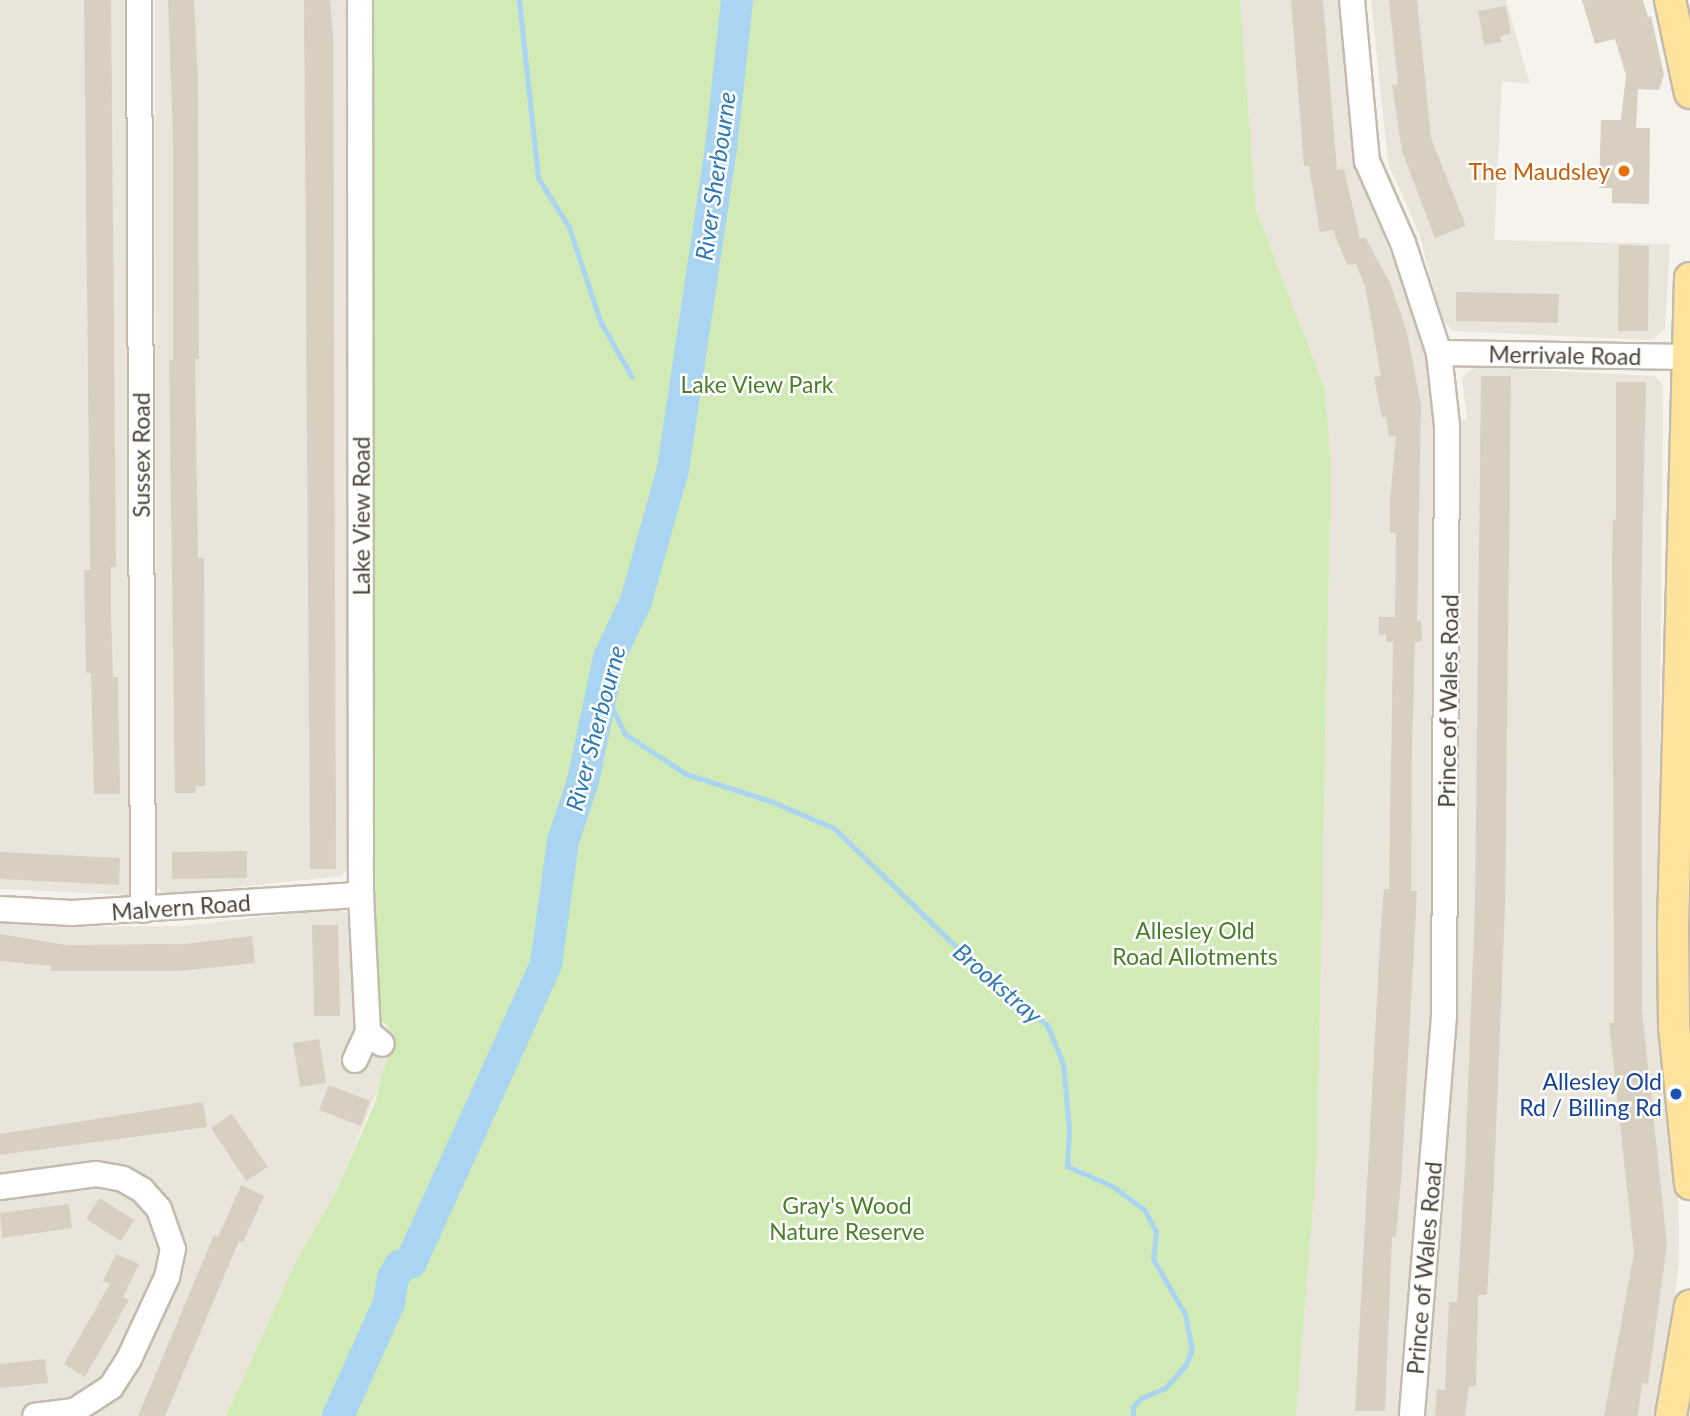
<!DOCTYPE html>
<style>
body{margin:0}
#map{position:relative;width:1690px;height:1416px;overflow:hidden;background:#f6f3ec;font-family:Lato,sans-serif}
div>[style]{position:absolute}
.residential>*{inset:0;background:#eae5da}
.green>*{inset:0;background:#d2eab5}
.stream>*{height:5px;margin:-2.5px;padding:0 2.5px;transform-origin:2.5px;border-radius:2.5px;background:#a9d4f2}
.river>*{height:32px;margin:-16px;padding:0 16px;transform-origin:16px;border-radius:16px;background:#a9d4f2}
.building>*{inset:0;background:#d8cfc1}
.roads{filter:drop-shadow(2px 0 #c2bbae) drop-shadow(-2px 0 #c2bbae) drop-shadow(0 2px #c2bbae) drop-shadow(0 -2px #c2bbae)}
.minor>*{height:24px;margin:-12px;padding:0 12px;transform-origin:12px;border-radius:12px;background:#fff}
.major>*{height:30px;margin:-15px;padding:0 15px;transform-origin:15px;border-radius:15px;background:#ffe39c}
.dots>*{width:19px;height:19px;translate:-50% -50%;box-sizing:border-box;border:4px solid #fff;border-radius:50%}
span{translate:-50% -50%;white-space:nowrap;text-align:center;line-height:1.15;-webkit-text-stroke:5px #fff;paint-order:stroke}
.food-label{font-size:23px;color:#c56008}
.right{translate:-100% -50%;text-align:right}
.street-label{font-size:23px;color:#4b4439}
.park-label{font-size:23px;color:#4a7f2a}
.transit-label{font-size:23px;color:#164399}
.water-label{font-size:24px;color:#2e7ab2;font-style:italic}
</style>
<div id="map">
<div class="residential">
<div style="clip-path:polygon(0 0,128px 0,136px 886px,128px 895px,0 889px)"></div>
<div style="clip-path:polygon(155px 0,349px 0,350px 866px,341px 876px,165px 895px,156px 887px)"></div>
<div style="clip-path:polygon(1240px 0,1340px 0,1354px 159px,1423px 339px,1435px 422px,1467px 420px,1462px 377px,1475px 367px,1655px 376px,1663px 385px,1658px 941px,1662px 1044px,1678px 1185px,1679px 1262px,1670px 1334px,1653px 1416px,1296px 1416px,1317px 1159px,1331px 467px,1325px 389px,1256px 210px)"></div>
<div style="clip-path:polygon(1371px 0,1506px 0,1530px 84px,1502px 81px,1494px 240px,1670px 244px,1665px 329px,1652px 340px,1452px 331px,1441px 317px,1419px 233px,1388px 163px)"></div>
<div style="clip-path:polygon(335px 909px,348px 913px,352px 930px,354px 1031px,339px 1062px,359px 1071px,373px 1055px,390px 1060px,334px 1196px,297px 1259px,226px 1416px,0 1416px,0 921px,60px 927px,182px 926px)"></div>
</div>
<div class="green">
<div style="clip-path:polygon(369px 0,1240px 0,1256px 210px,1325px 389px,1331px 467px,1317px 1159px,1296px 1416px,226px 1416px,297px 1259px,334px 1196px,375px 1102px,393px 1034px,380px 1018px,376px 995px)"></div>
</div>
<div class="stream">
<div style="left:519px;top:0;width:179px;rotate:83.9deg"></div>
<div style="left:538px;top:178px;width:58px;rotate:57.7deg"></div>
<div style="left:569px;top:227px;width:101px;rotate:71.6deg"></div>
<div style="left:601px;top:323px;width:62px;rotate:60.1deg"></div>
<div style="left:604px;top:692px;width:47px;rotate:63.4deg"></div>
<div style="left:625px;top:734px;width:73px;rotate:33.3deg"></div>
<div style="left:686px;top:774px;width:88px;rotate:17.8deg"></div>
<div style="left:770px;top:801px;width:69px;rotate:22.9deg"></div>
<div style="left:834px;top:828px;width:194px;rotate:44.2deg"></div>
<div style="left:973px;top:963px;width:97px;rotate:40deg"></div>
<div style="left:1047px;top:1025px;width:42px;rotate:67.7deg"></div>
<div style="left:1063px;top:1064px;width:65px;rotate:84.7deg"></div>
<div style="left:1069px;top:1129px;width:37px;rotate:93deg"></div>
<div style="left:1067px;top:1166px;width:49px;rotate:24deg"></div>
<div style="left:1112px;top:1186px;width:39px;rotate:36deg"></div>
<div style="left:1144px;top:1209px;width:26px;rotate:62deg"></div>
<div style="left:1156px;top:1232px;width:27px;rotate:96deg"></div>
<div style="left:1153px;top:1259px;width:64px;rotate:59.8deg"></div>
<div style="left:1185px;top:1314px;width:36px;rotate:79deg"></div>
<div style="left:1192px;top:1349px;width:18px;rotate:112deg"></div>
<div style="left:1185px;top:1366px;width:30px;rotate:132deg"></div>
<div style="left:1165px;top:1388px;width:26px;rotate:157deg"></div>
<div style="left:1141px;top:1398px;width:12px;rotate:132deg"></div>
<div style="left:1133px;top:1407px;width:9px;rotate:90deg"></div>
</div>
<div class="river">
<div style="left:338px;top:1416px;width:124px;rotate:-65.7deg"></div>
<div style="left:389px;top:1303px;width:25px;rotate:-81deg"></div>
<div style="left:393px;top:1278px;width:14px;rotate:-60deg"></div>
<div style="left:400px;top:1266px;width:12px;rotate:-20deg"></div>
<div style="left:411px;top:1262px;width:327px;rotate:-65.6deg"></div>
<div style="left:546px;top:964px;width:124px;rotate:-82.1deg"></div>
<div style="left:563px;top:841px;width:63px;rotate:-71.6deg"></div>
<div style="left:583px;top:781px;width:126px;rotate:-78.1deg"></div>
<div style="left:609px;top:658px;width:63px;rotate:-64.7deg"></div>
<div style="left:636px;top:601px;width:137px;rotate:-74.3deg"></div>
<div style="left:673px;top:469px;width:325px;rotate:-81.5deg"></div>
<div style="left:721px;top:148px;width:149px;rotate:-83.8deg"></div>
</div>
<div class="building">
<div style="clip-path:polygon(84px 0,111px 0,116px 567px,111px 567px,111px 614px,113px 677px,118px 677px,120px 794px,94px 794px,91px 673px,86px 673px,84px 570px,90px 570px)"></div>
<div style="clip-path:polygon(168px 0,194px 0,198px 79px,199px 359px,195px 359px,198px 558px,204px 558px,205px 772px,205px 786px,196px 786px,195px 793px,175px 793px,169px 360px,173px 360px,173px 140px)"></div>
<div style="clip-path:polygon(304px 0,330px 0,333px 36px,336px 869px,310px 869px)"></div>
<div style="clip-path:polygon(1291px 0,1323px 0,1337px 170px,1344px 169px,1360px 239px,1365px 237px,1390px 283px,1407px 332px,1421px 405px,1417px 621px,1421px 621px,1422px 641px,1415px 642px,1412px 745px,1411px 891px,1417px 891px,1402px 1169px,1396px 1237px,1392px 1237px,1385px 1411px,1355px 1411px,1381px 924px,1384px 889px,1389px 889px,1393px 642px,1386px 642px,1386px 634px,1379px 635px,1379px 617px,1395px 617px,1396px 533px,1390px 533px,1390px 500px,1396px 436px,1389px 437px,1386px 417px,1382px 418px,1374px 377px,1381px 376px,1365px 286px,1356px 264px,1347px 265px,1333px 230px,1320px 232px,1309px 166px,1304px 166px)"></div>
<div style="clip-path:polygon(1389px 0,1417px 0,1431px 138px,1466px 226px,1435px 238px,1402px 151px,1392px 85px,1398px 84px)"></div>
<div style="clip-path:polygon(1582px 0,1643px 0,1648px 17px,1651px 16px,1664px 75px,1659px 90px,1638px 89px,1636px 128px,1650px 128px,1649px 204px,1612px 203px,1612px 188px,1599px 188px,1601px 120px,1621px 120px,1626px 75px,1615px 39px,1595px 44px)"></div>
<div style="clip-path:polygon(1506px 6px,1511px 34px,1500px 36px,1502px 42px,1484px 45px,1478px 11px)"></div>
<div style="clip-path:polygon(1619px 245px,1649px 246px,1648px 331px,1618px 331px)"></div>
<div style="clip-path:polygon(1456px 292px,1559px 294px,1558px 323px,1456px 321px)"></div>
<div style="clip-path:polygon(1481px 376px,1511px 376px,1505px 906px,1494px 1180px,1487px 1295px,1478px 1295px,1476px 1386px,1469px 1386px,1465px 1416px,1435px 1416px,1437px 1390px,1445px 1390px,1449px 1302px,1457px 1302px,1465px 1166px,1475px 905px)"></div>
<div style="clip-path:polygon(1616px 382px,1646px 382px,1641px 599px,1642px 1011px,1667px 1244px,1648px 1384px,1642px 1383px,1638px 1416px,1604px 1416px,1634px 1253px,1609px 1023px,1614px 1023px,1614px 978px,1612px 555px,1613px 519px,1616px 520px)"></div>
<div style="clip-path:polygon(247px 851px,247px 878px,172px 879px,172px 852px)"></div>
<div style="clip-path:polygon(0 852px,120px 858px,119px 885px,0 879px)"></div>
<div style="clip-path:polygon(312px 925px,338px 925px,340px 1016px,314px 1016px)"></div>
<div style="clip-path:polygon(0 934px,66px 945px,184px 944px,252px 936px,255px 963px,179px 971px,51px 971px,51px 966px,0 961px)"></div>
<div style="clip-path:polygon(319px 1039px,326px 1083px,300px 1087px,293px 1043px)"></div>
<div style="clip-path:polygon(329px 1085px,370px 1101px,361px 1126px,319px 1110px)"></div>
<div style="clip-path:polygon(203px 1102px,207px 1127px,0 1155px,0 1134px)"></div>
<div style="clip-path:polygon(232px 1114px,268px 1167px,246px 1181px,211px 1128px)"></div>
<div style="clip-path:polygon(241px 1185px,264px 1196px,243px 1242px,239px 1241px,165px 1416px,138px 1416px,214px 1235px,218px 1237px)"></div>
<div style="clip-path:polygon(100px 1198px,134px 1220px,121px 1241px,86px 1219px)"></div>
<div style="clip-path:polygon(69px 1204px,72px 1228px,2px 1238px,0 1213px)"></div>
<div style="clip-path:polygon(116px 1254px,139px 1264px,123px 1297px,129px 1300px,85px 1377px,64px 1364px,110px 1284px,103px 1281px)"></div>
<div style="clip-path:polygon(45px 1359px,48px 1383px,0 1388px,0 1364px)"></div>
</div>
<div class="roads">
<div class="minor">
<div style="left:139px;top:0;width:910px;rotate:89.75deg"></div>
<div style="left:360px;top:0;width:895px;rotate:89.94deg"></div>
<div style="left:361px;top:895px;width:137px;rotate:87.1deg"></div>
<div style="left:1352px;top:0;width:162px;rotate:84.7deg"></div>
<div style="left:1367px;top:161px;width:90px;rotate:66.3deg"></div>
<div style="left:1403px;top:243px;width:116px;rotate:71.9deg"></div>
<div style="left:1439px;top:353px;width:72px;rotate:83.7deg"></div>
<div style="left:1447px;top:425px;width:591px;rotate:90.29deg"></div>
<div style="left:1444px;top:1016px;width:401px;rotate:94.6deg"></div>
<div style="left:1439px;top:353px;width:251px;rotate:0.9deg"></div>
<div style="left:0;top:909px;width:72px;rotate:3.2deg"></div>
<div style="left:72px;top:913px;width:290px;rotate:-3.6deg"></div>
<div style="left:355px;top:1060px;width:31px;rotate:-65deg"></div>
<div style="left:368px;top:1032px;width:18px;rotate:41deg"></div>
<div style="left:0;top:1187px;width:97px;rotate:-7.7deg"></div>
<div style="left:96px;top:1174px;width:27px;rotate:10deg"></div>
<div style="left:123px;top:1179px;width:22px;rotate:30deg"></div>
<div style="left:142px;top:1190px;width:25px;rotate:48deg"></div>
<div style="left:159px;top:1209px;width:42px;rotate:70.7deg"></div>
<div style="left:173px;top:1249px;width:29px;rotate:102deg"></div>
<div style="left:167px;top:1277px;width:90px;rotate:114.9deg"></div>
<div style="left:129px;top:1359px;width:33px;rotate:123deg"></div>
<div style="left:111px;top:1387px;width:44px;rotate:147deg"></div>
<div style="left:74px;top:1411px;width:39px;rotate:173deg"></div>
</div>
<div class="major">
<div style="left:1670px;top:0;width:95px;rotate:77.9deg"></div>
<div style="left:1690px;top:278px;width:651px;rotate:91.5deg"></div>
<div style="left:1673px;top:929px;width:97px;rotate:89.4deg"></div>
<div style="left:1674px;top:1026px;width:159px;rotate:84.2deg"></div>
<div style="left:1671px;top:1416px;width:112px;rotate:-80.2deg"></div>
</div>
</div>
<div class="dots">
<div style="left:1624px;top:171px;background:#e8710a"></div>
<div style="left:1676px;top:1094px;background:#1a4fb4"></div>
</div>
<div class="food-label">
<span class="right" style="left:1610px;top:171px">The Maudsley</span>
</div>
<div class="street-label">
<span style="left:1565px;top:355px;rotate:1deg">Merrivale Road</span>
<span style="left:141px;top:455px;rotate:-90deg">Sussex Road</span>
<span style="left:361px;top:516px;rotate:-90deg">Lake View Road</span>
<span style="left:1448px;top:701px;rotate:-89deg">Prince of Wales Road</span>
<span style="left:181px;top:907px;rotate:-4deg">Malvern Road</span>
<span style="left:1424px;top:1268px;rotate:-85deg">Prince of Wales Road</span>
</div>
<div class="park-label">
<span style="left:757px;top:384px">Lake View Park</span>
<span style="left:1195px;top:943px">Allesley Old<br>Road Allotments</span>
<span style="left:847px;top:1218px">Gray's Wood<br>Nature Reserve</span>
</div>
<div class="transit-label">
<span class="right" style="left:1662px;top:1094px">Allesley Old<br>Rd / Billing Rd</span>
</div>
<div class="water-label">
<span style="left:715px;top:176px;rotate:-82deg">River Sherbourne</span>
<span style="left:595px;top:728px;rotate:-75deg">River Sherbourne</span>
<span style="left:998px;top:983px;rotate:41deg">Brookstray</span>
</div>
</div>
